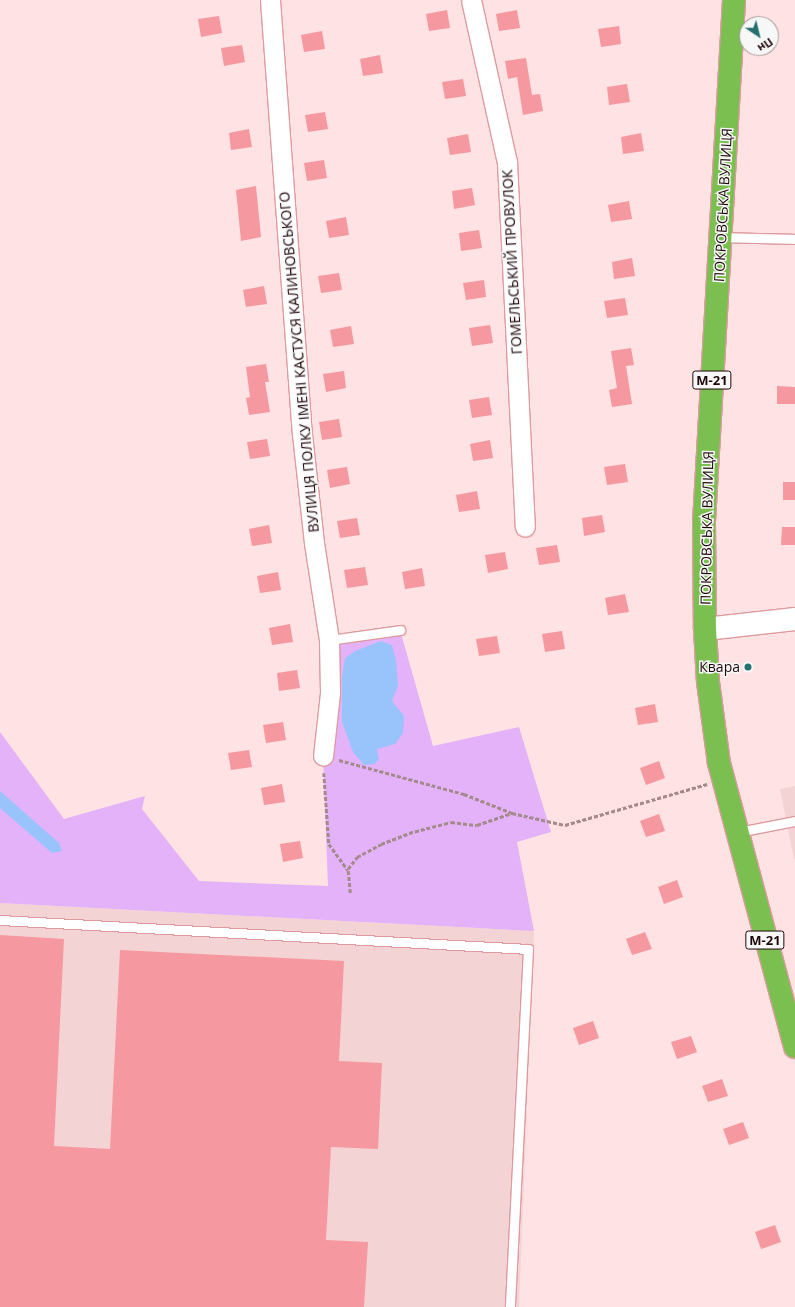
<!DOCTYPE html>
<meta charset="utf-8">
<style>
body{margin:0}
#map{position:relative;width:795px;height:1307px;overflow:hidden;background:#ffe2e3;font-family:"Open Sans",sans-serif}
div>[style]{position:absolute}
.built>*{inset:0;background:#f4d3d5}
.green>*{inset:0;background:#e3b2f9}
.water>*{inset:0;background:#99c4fb}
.building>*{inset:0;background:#f6989f}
.path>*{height:2.5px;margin-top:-1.25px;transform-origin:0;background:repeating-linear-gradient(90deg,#a48a8b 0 4px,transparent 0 6px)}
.roads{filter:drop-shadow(1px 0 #de9b9f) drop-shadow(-1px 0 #de9b9f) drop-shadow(0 1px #de9b9f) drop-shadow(0 -1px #de9b9f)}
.lane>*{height:9px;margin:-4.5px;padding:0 4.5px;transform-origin:4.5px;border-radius:4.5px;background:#fff}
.street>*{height:19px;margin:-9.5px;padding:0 9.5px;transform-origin:9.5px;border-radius:9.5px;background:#fff}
.secondary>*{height:22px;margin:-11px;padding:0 11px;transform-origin:11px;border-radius:11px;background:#fff}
.highway>*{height:22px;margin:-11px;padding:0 11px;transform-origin:11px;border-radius:11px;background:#7abf50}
.dots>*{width:11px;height:11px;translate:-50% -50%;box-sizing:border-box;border:2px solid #f7f7f7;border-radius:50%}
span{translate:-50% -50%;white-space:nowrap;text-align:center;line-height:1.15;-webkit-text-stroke:3px #f7f7f7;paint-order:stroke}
.shield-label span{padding:1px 3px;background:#f7f7f7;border:1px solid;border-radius:3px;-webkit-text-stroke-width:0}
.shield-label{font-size:13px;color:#1e070a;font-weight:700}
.street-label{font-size:14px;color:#1e070a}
.poi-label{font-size:14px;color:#1e070a}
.right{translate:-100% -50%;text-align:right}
.north{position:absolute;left:739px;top:16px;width:40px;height:40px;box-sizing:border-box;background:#f7f7f7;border:1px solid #a09798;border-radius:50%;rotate:145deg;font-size:11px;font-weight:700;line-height:16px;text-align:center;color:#1e070a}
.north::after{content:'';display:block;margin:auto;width:14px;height:18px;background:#257070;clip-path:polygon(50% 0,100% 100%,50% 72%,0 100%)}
</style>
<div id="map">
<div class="built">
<div style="clip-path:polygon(795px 786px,795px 859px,794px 860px,780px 789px)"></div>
<div style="clip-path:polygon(0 903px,534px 931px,519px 1307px,0 1307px)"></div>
</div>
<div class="green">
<div style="clip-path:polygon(400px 630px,433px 746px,519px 727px,551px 832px,517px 842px,534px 931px,0 903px,0 732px,64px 819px,145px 796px,142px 809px,199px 881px,328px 886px,323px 756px,329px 640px)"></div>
</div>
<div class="water">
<div style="clip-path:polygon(381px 641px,392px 645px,396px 661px,398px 686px,392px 701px,404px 716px,403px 733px,395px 744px,377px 749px,379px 760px,374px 764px,364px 765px,353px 752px,342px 722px,342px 677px,345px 658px,355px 651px)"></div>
<div style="clip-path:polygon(0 791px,59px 843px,62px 851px,52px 853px,0 808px)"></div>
</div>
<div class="building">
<div style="clip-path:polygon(447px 10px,450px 28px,429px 31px,426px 14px)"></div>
<div style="clip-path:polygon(517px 10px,520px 28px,499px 31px,496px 14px)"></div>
<div style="clip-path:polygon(219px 16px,222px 33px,201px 37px,198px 19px)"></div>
<div style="clip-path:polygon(619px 26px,621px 44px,601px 47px,598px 29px)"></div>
<div style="clip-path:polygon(322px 31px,325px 49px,304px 52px,301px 35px)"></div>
<div style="clip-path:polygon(242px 45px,245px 62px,224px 66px,221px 48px)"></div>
<div style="clip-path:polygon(380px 55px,383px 73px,363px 76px,360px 59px)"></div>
<div style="clip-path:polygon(526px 58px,532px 95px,540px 94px,543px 111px,523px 115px,517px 77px,508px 79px,505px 61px)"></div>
<div style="clip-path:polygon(463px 79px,466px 96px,445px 99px,442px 82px)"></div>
<div style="clip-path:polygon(627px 84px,630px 102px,609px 105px,607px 87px)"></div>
<div style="clip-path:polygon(325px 112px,328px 129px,308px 132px,305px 115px)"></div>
<div style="clip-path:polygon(249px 129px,252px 147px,231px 150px,229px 133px)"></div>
<div style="clip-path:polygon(641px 133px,644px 151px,623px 154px,621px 137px)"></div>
<div style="clip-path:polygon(468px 134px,471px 152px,450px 155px,447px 138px)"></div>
<div style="clip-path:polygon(324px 160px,327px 178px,307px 181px,304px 163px)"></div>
<div style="clip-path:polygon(256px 186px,261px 237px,241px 241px,236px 190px)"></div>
<div style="clip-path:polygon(472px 188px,475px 205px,454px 209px,452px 191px)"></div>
<div style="clip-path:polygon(629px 201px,632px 219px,611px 222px,608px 205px)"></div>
<div style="clip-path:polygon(346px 217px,349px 235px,329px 238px,326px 221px)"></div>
<div style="clip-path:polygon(479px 230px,482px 248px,461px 251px,459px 233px)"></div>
<div style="clip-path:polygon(632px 258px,635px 276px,614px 279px,612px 262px)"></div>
<div style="clip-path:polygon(339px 273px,342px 290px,321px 293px,318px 276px)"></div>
<div style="clip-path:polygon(484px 280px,486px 297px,466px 300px,463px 283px)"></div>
<div style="clip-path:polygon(264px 286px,267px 304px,246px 307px,243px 290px)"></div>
<div style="clip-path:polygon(625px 298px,628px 315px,607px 318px,604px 301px)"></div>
<div style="clip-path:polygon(490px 325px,493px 343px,472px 346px,469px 328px)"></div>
<div style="clip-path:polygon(351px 326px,354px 344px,333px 347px,330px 330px)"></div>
<div style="clip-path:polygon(631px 348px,634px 365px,626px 366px,632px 404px,612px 407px,609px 390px,617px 388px,611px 351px)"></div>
<div style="clip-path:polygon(266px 364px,269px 382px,265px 382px,270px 412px,249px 415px,246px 398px,250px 397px,246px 367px)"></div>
<div style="clip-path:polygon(344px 371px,346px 388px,326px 392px,323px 374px)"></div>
<div style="clip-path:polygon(777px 386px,795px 387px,795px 404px,777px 404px)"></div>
<div style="clip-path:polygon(489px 397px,492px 415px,472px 418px,469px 400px)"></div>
<div style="clip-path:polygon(339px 419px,342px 437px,322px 440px,319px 422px)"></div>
<div style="clip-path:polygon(267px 439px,270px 456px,250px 459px,247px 442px)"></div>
<div style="clip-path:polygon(490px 440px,493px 458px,473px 461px,470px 444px)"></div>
<div style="clip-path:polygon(625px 464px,628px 482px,607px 485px,604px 467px)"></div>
<div style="clip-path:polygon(347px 467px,350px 484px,330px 488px,327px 470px)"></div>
<div style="clip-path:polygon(783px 482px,795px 482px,795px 500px,783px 500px)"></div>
<div style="clip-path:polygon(477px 491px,480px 509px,459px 512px,456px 495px)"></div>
<div style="clip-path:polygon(602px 515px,605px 532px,584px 536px,582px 518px)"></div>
<div style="clip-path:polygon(357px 518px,360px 535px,340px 538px,337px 521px)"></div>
<div style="clip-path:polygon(269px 525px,272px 543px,252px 546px,249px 529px)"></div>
<div style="clip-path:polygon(782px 527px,795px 527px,795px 545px,781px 545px)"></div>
<div style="clip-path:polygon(557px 545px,560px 562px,539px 565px,536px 548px)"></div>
<div style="clip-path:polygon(505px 552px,508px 569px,488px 573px,485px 555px)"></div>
<div style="clip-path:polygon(365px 567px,368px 585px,347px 588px,344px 570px)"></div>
<div style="clip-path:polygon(422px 568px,425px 586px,405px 589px,402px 572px)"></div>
<div style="clip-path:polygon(278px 572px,281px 590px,260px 593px,257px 576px)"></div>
<div style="clip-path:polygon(625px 594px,629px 612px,608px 615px,605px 598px)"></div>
<div style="clip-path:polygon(290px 624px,293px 642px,272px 645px,269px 628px)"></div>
<div style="clip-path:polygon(562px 631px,565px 649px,545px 652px,542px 634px)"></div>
<div style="clip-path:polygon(497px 636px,500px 653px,479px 656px,476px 639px)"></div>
<div style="clip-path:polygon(297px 670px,300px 688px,279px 691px,277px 673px)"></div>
<div style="clip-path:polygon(655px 704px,658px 722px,638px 725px,635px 708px)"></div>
<div style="clip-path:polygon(283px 722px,286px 740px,266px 743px,263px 725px)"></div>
<div style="clip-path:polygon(249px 750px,252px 767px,231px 770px,228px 753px)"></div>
<div style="clip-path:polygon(659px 761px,665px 778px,646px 785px,640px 768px)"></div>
<div style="clip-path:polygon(282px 784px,285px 802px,264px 805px,261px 788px)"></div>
<div style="clip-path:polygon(659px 814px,665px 831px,646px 837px,640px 821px)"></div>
<div style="clip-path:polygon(300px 841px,303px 858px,283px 862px,280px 844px)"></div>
<div style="clip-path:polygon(677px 880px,683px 897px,664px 904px,658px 887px)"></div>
<div style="clip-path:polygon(645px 932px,652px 949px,632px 955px,626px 939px)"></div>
<div style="clip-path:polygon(0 935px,64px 939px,54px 1146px,110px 1149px,120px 950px,344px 961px,339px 1061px,382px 1063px,378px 1149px,331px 1147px,326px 1240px,368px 1242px,364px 1307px,0 1307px)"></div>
<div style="clip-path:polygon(593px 1021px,599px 1038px,579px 1045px,573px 1028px)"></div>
<div style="clip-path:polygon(691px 1036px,697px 1052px,677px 1059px,671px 1042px)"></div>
<div style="clip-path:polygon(722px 1079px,728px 1096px,708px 1102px,702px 1086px)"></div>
<div style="clip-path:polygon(743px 1122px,749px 1138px,729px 1145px,723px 1129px)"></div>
<div style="clip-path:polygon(775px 1225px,781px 1242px,761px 1249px,755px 1232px)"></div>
</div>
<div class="path">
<div style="left:339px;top:760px;width:130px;rotate:15.2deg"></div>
<div style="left:464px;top:794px;width:52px;rotate:21.6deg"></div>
<div style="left:512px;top:813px;width:54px;rotate:12.8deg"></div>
<div style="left:565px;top:825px;width:148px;rotate:-16.1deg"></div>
<div style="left:324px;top:773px;width:71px;rotate:86deg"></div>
<div style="left:329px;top:844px;width:32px;rotate:54deg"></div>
<div style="left:350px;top:893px;width:24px;rotate:-95deg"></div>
<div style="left:348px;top:869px;width:15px;rotate:-53deg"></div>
<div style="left:357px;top:857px;width:27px;rotate:-28deg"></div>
<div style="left:381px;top:844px;width:30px;rotate:-21deg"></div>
<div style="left:409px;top:833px;width:43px;rotate:-14.7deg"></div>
<div style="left:451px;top:822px;width:26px;rotate:7deg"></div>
<div style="left:477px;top:825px;width:37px;rotate:-19deg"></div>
</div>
<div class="roads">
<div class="lane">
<div style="left:721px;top:237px;width:74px;rotate:1.5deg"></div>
<div style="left:329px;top:640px;width:72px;rotate:-8deg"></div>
<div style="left:738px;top:832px;width:58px;rotate:-10.9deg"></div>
<div style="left:0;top:920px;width:529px;rotate:3.14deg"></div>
<div style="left:528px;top:949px;width:358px;rotate:92.9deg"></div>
</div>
<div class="street">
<div style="left:270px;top:0;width:435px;rotate:85.8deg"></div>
<div style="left:302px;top:434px;width:110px;rotate:83.7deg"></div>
<div style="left:314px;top:543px;width:98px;rotate:81.2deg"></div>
<div style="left:329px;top:640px;width:53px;rotate:88.9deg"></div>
<div style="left:330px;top:693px;width:63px;rotate:96.3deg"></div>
<div style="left:471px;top:0;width:166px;rotate:77.5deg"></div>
<div style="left:507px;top:162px;width:365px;rotate:87.2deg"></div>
</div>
<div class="secondary">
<div style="left:705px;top:629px;width:91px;rotate:-6.3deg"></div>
</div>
<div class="highway">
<div style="left:734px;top:0;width:523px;rotate:93.29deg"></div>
<div style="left:704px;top:522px;width:107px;rotate:89.5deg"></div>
<div style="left:705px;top:629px;width:53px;rotate:86.8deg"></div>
<div style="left:708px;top:682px;width:82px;rotate:82.3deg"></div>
<div style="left:719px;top:763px;width:294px;rotate:75deg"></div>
</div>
</div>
<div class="dots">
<div style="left:748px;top:667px;background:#257070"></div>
</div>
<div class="shield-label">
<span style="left:712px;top:380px">М-21</span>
<span style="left:765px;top:940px">М-21</span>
</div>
<div class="street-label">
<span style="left:723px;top:205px;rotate:-87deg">ПОКРОВСЬКА ВУЛИЦЯ</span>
<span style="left:512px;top:262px;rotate:-93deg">ГОМЕЛЬСЬКИЙ ПРОВУЛОК</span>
<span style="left:299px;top:362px;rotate:-95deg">ВУЛИЦЯ ПОЛКУ ІМЕНІ КАСТУСЯ КАЛИНОВСЬКОГО</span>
<span style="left:707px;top:528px;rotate:-89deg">ПОКРОВСЬКА ВУЛИЦЯ</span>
</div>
<div class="poi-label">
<span class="right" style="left:740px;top:667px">Квара</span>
</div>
<div class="north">Пн</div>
</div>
